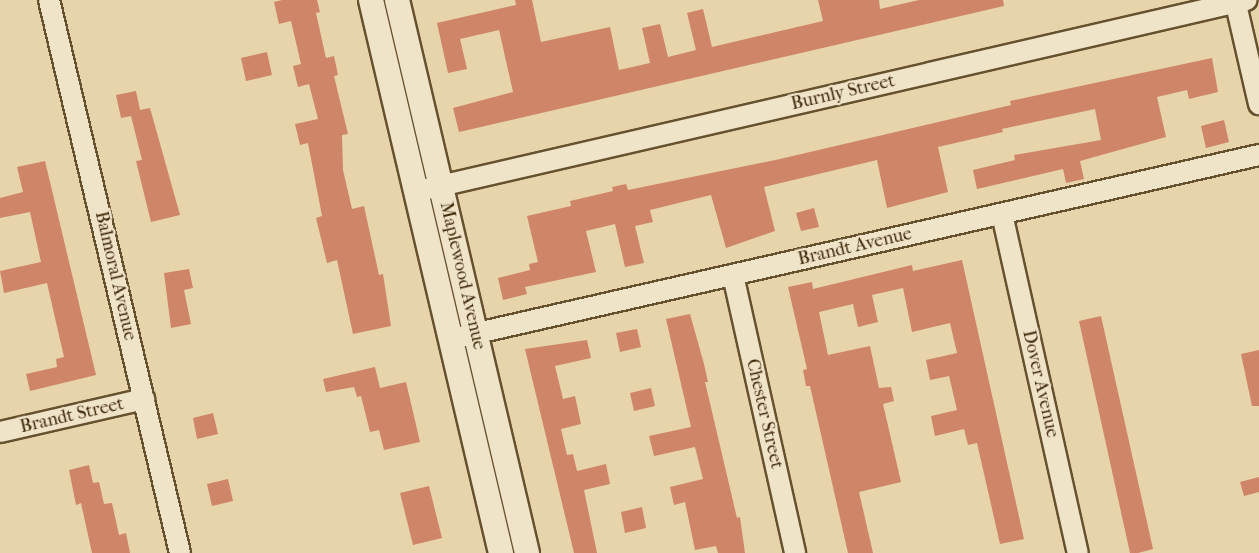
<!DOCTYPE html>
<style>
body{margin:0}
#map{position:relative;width:1259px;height:553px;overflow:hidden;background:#e7d4aa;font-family:"IM FELL French Canon",serif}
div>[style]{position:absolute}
.building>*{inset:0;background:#ce8568}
.roads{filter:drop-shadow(2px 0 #66512e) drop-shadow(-2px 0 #66512e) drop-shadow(0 2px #66512e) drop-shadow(0 -2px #66512e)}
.minor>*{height:20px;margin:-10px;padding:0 10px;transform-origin:10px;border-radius:10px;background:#efe3c8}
.tertiary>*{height:24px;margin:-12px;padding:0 12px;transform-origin:12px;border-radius:12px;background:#efe3c8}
span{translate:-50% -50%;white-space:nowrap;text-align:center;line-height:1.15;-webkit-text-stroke:4.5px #efe3c8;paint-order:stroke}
.street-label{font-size:18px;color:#3b2505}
</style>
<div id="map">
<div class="building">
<div style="clip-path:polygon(282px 0,317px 0,320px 12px,316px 13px,326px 58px,334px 56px,338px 75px,334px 76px,348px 134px,342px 135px,343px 170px,352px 209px,364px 206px,379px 275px,383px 274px,391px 326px,353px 334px,337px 260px,327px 263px,316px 218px,322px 216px,308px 143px,300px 145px,295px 124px,318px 119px,309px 84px,298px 87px,293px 66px,301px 64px,291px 21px,279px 24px,274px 2px)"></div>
<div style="clip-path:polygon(515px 0,532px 0,541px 42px,610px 27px,619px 70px,650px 63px,642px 28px,660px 24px,668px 57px,696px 50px,687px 13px,703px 9px,712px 47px,823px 21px,818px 0,879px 0,880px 9px,919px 0,1003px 0,1004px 6px,459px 132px,453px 108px,513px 92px,499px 30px,460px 39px,467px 69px,448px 73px,437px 23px,516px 5px)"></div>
<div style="clip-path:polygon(267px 52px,272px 75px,246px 81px,241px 58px)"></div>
<div style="clip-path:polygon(1212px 58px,1218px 92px,1189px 99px,1187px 90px,1157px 97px,1166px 137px,1080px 161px,1084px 179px,1066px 183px,1063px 169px,977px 189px,973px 170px,1015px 160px,1014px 155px,1101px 140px,1095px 109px,1002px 129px,1003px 132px,938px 147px,948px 192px,906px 203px,887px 208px,877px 160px,764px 187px,775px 231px,726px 248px,711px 195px,650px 210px,653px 222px,635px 226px,644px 263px,625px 267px,615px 224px,586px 231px,596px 272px,525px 287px,527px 294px,503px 300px,498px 278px,530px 270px,529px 264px,538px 262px,527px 216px,571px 206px,570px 201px,613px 191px,612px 187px,626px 184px,628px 190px,780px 159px,1011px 105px,1010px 101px)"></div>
<div style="clip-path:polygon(136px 91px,140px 110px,150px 108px,180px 215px,151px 222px,136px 161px,142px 160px,131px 116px,121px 118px,116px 95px)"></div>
<div style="clip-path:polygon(1224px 120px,1229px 142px,1206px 148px,1201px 126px)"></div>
<div style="clip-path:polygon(45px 161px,96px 375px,30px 391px,26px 374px,57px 367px,56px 359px,64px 357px,47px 283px,4px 293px,0 271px,41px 262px,30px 212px,0 218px,0 198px,23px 192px,17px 167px)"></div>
<div style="clip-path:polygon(814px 208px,819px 227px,801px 231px,796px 213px)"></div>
<div style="clip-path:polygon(962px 260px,1024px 539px,1000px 544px,977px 443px,968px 445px,964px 429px,935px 436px,931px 416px,957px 410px,949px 376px,930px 380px,926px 360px,957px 353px,950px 323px,912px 332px,903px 288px,872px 295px,878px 322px,858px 327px,853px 304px,819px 312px,828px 355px,870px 346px,879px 388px,891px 387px,894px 401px,883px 404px,901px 482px,859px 492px,873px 553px,848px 553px,810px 386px,806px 386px,803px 370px,807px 369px,788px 287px,812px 282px,813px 289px,912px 265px,913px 271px)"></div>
<div style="clip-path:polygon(189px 269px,193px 288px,184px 290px,191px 324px,171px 328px,164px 273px)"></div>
<div style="clip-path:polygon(690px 314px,704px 364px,708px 382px,705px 382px,737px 518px,740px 517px,745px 553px,718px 553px,716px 546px,695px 550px,685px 502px,674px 505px,670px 487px,703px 479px,695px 447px,654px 456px,649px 436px,691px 427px,666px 319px)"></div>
<div style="clip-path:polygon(1101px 316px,1153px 549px,1138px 553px,1130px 553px,1079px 321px)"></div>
<div style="clip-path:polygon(637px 329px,641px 347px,620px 352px,616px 333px)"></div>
<div style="clip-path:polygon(587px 340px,591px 358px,555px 366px,563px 399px,575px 396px,581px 424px,561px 429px,567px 455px,573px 454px,577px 471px,606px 464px,610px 484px,584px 490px,597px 553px,574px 553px,525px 349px)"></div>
<div style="clip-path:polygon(1259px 350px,1259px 406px,1252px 406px,1241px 354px)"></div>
<div style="clip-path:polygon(375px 367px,380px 388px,406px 382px,420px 442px,384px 450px,379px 430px,370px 432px,361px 396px,357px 397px,354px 387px,326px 392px,323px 379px)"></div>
<div style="clip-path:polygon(651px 388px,655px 406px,634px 411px,630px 393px)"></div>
<div style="clip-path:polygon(213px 413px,218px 434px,197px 439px,193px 418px)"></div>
<div style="clip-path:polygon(89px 465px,93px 483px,99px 482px,104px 504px,112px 503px,119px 535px,126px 533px,130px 553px,92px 553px,81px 503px,76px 505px,69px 470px)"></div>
<div style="clip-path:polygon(1259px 477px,1259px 492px,1244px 496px,1240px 482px)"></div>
<div style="clip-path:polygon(228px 479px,233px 501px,212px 506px,207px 484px)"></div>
<div style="clip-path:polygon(429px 486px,442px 538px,413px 545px,400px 493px)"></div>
<div style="clip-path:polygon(642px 507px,646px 528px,625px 533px,621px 512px)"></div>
</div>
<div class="roads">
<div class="minor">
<div style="left:49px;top:0;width:568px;rotate:76.67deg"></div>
<div style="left:1235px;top:0;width:107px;rotate:77deg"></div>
<div style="left:427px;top:189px;width:841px;rotate:-12.99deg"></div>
<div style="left:1002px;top:214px;width:347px;rotate:77.4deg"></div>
<div style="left:733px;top:275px;width:285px;rotate:77.4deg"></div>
<div style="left:451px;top:339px;width:829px;rotate:-12.83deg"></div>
<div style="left:0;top:432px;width:148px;rotate:-12.9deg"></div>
</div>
<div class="tertiary">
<div style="left:371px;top:0;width:568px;rotate:76.77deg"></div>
<div style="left:397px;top:0;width:568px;rotate:76.77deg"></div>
</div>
</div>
<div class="street-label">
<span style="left:843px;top:93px;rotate:-13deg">Burnly Street</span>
<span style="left:855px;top:247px;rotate:-13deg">Brandt Avenue</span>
<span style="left:115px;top:276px;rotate:77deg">Balmoral Avenue</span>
<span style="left:462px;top:276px;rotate:77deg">Maplewood Avenue</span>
<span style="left:1040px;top:384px;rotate:77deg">Dover Avenue</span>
<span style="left:764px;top:414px;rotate:77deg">Chester Street</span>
<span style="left:72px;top:416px;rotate:-13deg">Brandt Street</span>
</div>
</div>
